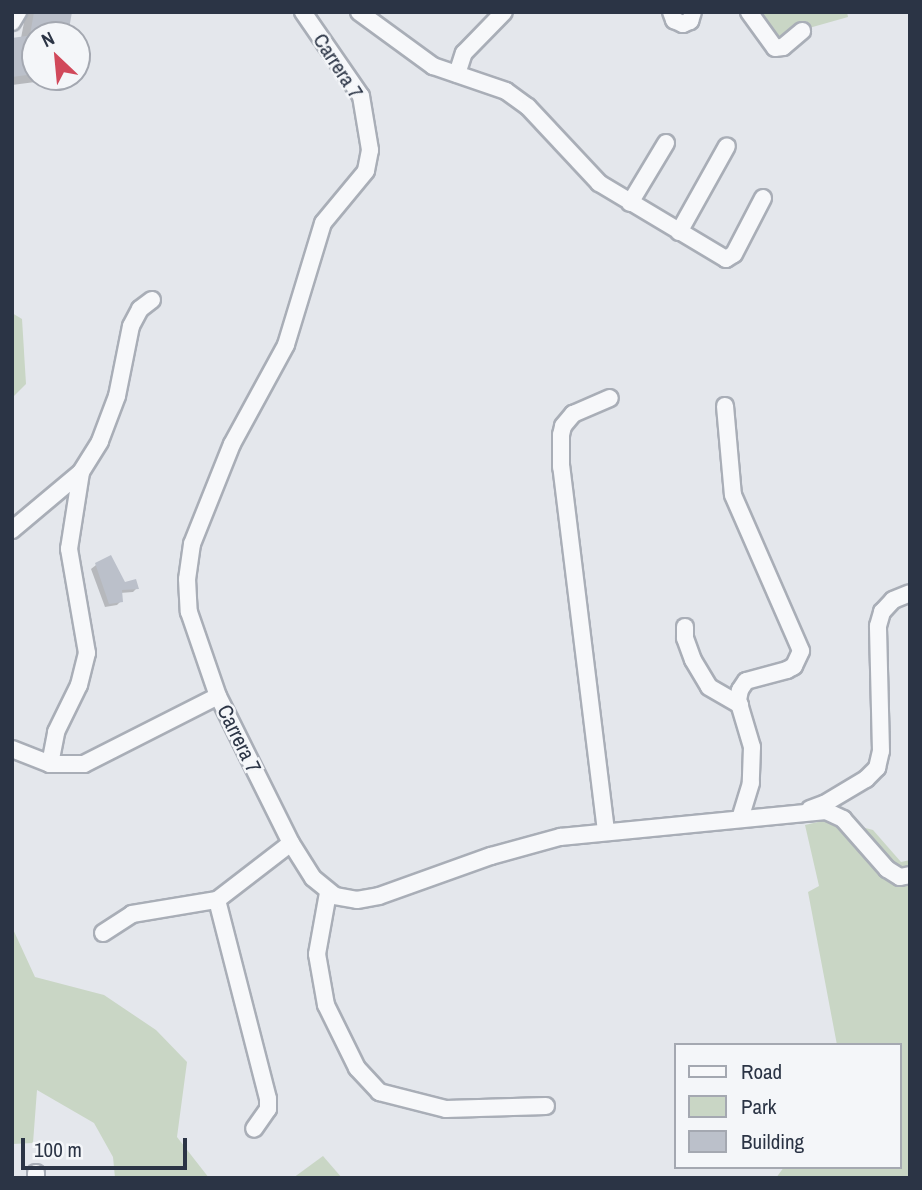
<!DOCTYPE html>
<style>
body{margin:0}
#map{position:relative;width:922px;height:1190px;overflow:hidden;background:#e4e7ec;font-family:"Archivo Narrow",sans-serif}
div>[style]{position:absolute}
.green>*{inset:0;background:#c9d6c5}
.shadow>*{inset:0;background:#0003}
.building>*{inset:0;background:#bbc0ca}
.roads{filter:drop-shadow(2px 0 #a9aeb7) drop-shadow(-2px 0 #a9aeb7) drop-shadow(0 2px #a9aeb7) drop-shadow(0 -2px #a9aeb7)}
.minor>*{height:16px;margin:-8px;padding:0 8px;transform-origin:8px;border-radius:8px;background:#f7f8fa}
span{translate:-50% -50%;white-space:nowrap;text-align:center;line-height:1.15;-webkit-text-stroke:5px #f4f6f9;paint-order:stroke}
.street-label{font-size:21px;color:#2b3445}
.frame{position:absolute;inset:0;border:14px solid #2b3445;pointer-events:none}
.legend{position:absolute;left:674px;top:1043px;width:228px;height:126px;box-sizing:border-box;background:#f4f6f9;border:2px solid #a4a8b1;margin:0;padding:9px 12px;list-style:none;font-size:21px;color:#2b3445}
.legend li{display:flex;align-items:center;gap:14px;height:35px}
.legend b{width:35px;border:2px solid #a4a8b1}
.north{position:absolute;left:21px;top:21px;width:70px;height:70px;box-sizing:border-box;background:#f4f6f9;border:2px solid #a4a8b1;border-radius:50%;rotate:334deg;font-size:19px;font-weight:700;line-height:28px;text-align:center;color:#2b3445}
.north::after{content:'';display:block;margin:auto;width:24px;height:32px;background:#d1495b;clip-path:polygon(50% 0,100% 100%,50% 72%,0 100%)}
.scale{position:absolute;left:21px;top:1138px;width:166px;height:32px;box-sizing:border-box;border:4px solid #2b3445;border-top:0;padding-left:9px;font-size:21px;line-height:24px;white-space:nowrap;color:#2b3445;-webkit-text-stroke:5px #f4f6f9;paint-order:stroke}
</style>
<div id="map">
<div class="green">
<div style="clip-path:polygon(755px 12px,847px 12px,848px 17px,763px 41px)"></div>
<div style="clip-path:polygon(12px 313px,22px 319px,26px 384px,12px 398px)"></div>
<div style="clip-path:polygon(831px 819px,873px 830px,901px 862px,910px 860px,910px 1178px,776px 1178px,784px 1167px,899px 1167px,899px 1045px,837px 1045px,808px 892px,819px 886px,805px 825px)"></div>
<div style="clip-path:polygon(12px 927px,35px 977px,104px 995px,156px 1030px,187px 1062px,177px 1137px,209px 1178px,115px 1178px,113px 1157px,94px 1123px,37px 1090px,33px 1143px,12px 1144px)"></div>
<div style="clip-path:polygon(323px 1156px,342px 1178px,293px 1178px)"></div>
</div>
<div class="shadow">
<div style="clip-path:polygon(26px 12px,70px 12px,66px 35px,35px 35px,35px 77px,47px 77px,43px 81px,12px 85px,12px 40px,21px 38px)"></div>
<div style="clip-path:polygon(96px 565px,124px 584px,137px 588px,133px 592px,120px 593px,121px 601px,117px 605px,105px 607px,91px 569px)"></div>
</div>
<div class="building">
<div style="clip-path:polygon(34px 12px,72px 12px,68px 35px,35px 35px,35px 74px,12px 77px,12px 38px,33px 35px,30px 35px)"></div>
<div style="clip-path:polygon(111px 555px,125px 582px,136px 579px,139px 589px,122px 590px,123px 602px,109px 604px,95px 563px)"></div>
</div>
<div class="roads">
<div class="minor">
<div style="left:303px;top:12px;width:102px;rotate:55.4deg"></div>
<div style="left:361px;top:96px;width:55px;rotate:80.5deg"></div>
<div style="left:370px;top:150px;width:21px;rotate:101deg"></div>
<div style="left:366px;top:171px;width:67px;rotate:129.6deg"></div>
<div style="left:323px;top:223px;width:127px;rotate:106.9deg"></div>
<div style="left:286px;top:345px;width:113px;rotate:118.6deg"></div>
<div style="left:232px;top:444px;width:108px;rotate:111.8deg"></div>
<div style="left:192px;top:544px;width:35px;rotate:98deg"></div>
<div style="left:187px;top:579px;width:33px;rotate:87deg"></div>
<div style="left:189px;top:612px;width:89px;rotate:71deg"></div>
<div style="left:218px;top:696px;width:164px;rotate:63.6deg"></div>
<div style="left:291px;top:843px;width:41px;rotate:57.8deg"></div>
<div style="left:313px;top:878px;width:28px;rotate:39deg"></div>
<div style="left:335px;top:896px;width:22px;rotate:10deg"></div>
<div style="left:357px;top:900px;width:22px;rotate:-10deg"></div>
<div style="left:379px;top:896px;width:119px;rotate:-19.7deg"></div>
<div style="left:491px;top:856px;width:72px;rotate:-15.4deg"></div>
<div style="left:560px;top:837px;width:267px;rotate:-5.6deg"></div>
<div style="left:826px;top:811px;width:19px;rotate:25deg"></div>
<div style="left:843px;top:819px;width:67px;rotate:48.7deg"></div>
<div style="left:887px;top:869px;width:15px;rotate:32deg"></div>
<div style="left:900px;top:877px;width:10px;rotate:-11deg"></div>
<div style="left:359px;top:12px;width:92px;rotate:36.1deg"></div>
<div style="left:433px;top:66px;width:77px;rotate:18.9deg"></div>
<div style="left:506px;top:91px;width:27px;rotate:36deg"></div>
<div style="left:528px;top:107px;width:104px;rotate:46.9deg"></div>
<div style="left:599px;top:183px;width:148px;rotate:30.9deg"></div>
<div style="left:726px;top:259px;width:9px;rotate:-32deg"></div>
<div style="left:734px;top:254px;width:63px;rotate:-62.6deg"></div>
<div style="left:671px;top:12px;width:9px;rotate:69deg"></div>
<div style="left:674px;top:20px;width:10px;rotate:24deg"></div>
<div style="left:683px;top:24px;width:8px;rotate:-23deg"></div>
<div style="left:690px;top:21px;width:9px;rotate:-72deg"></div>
<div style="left:749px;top:12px;width:44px;rotate:54.2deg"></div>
<div style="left:775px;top:48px;width:8px;rotate:-7deg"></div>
<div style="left:783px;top:47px;width:25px;rotate:-40deg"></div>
<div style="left:12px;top:22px;width:12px;rotate:-59deg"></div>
<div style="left:457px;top:74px;width:22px;rotate:-72deg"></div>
<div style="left:464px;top:53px;width:57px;rotate:-45.7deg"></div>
<div style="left:630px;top:203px;width:70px;rotate:-59deg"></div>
<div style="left:679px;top:232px;width:98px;rotate:-60.8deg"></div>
<div style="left:725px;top:406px;width:89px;rotate:84.9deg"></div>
<div style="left:733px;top:495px;width:170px;rotate:66.4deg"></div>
<div style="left:801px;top:651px;width:17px;rotate:115deg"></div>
<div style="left:794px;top:666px;width:8px;rotate:150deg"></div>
<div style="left:787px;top:670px;width:42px;rotate:165deg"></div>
<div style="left:746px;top:681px;width:11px;rotate:124deg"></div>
<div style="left:740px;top:690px;width:10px;rotate:101deg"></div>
<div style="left:738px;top:700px;width:49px;rotate:73.4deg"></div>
<div style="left:752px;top:747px;width:36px;rotate:92deg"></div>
<div style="left:751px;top:783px;width:37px;rotate:107deg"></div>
<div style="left:12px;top:530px;width:90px;rotate:-40deg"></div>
<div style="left:81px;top:472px;width:36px;rotate:-58deg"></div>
<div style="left:100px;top:441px;width:48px;rotate:-69.3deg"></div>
<div style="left:117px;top:396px;width:71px;rotate:-78.7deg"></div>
<div style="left:131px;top:326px;width:19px;rotate:-62deg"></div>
<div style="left:140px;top:309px;width:15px;rotate:-37deg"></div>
<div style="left:685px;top:627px;width:11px;rotate:90deg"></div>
<div style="left:685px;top:638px;width:23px;rotate:70deg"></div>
<div style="left:693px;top:660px;width:31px;rotate:59deg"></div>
<div style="left:709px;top:687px;width:36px;rotate:30deg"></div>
<div style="left:12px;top:749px;width:41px;rotate:21.5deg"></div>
<div style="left:50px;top:764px;width:34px"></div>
<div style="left:84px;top:764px;width:150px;rotate:-26.9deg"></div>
<div style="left:50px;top:764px;width:33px;rotate:-79deg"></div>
<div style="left:56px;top:732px;width:52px;rotate:-63.9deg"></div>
<div style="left:79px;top:685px;width:33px;rotate:-76deg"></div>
<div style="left:87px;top:653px;width:106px;rotate:-99.8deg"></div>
<div style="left:69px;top:549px;width:78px;rotate:-81.1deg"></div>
<div style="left:810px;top:809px;width:15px;rotate:-20deg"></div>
<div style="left:824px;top:804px;width:49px;rotate:-30.8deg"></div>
<div style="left:866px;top:779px;width:16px;rotate:-45deg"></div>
<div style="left:877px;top:768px;width:17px;rotate:-77deg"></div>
<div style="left:881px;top:751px;width:125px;rotate:-91.4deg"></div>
<div style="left:878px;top:626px;width:15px;rotate:-74deg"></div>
<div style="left:882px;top:612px;width:16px;rotate:-47deg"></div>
<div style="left:893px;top:600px;width:18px;rotate:-22deg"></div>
<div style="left:606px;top:831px;width:367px;rotate:-97deg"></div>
<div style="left:561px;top:467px;width:32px;rotate:-90deg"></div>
<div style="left:561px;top:435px;width:9px;rotate:-77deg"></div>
<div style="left:563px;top:426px;width:16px;rotate:-50deg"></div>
<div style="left:573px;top:414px;width:40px;rotate:-23.4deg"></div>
<div style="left:328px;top:893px;width:62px;rotate:100.2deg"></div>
<div style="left:317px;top:954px;width:52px;rotate:80deg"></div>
<div style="left:326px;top:1005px;width:70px;rotate:63.8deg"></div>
<div style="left:357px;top:1068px;width:33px;rotate:47deg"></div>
<div style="left:379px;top:1092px;width:69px;rotate:14.2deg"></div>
<div style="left:446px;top:1109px;width:100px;rotate:-1.7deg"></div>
<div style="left:217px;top:900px;width:205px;rotate:75.6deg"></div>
<div style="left:268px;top:1099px;width:10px;rotate:90deg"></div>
<div style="left:268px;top:1109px;width:24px;rotate:125deg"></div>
<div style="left:103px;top:933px;width:35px;rotate:-33deg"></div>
<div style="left:132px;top:914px;width:86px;rotate:-9.4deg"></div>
<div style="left:217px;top:900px;width:93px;rotate:-37.6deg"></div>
<div style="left:36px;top:1178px;width:5px;rotate:-90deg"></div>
</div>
</div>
<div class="street-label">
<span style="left:338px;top:66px;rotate:57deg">Carrera 7</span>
<span style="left:239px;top:739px;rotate:64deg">Carrera 7</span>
</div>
<div class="frame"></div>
<ul class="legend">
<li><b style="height:9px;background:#f7f8fa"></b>Road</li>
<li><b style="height:19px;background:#c9d6c5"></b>Park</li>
<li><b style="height:19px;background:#bbc0ca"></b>Building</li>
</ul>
<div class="north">N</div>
<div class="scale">100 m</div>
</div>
